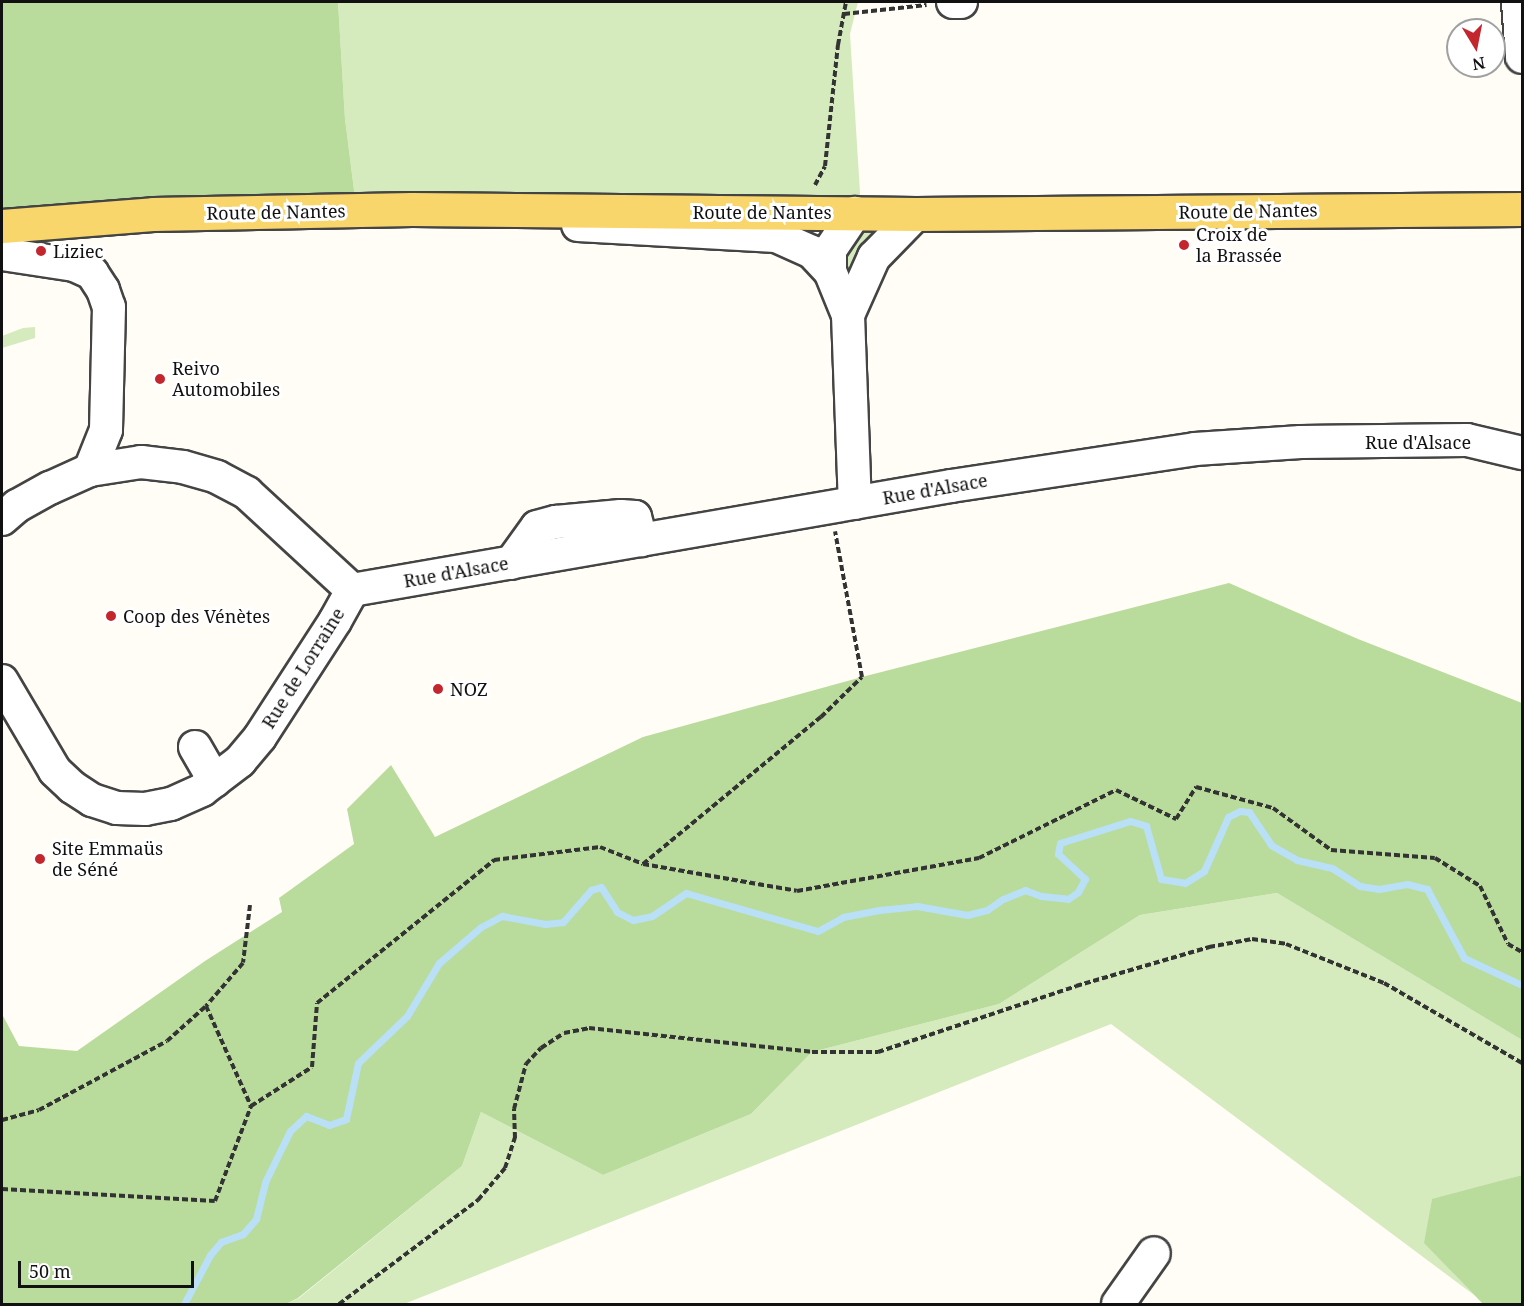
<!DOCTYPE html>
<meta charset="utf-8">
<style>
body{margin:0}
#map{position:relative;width:1524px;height:1306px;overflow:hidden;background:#fffdf5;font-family:"Noto Serif",serif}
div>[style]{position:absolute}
.green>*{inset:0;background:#d5ebbd}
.forest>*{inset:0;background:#b9dc9c}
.stream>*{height:7px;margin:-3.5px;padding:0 3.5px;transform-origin:3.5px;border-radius:3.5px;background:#b9e0f7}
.path>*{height:4px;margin-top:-2px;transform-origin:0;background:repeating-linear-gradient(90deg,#333 0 6px,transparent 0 9px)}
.roads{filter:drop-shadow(2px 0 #444) drop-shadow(-2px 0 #444) drop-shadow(0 2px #444) drop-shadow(0 -2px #444)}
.minor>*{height:32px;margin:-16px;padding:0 16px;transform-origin:16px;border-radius:16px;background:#fff}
.major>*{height:33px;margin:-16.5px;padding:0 16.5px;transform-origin:16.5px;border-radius:16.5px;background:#f9d66b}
.dots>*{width:16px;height:16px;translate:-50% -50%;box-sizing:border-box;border:3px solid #fff;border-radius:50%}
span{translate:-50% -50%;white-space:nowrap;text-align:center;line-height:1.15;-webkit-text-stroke:6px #fff;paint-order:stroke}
.street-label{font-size:18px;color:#111}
.poi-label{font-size:18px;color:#111}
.left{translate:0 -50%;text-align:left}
.frame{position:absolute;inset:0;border:3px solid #111;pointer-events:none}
.north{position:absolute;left:1446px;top:18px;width:60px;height:60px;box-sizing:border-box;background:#fff;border:2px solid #a0a0a0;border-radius:50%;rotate:170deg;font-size:16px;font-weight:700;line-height:24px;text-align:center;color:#111}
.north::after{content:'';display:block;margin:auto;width:21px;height:27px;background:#c4262e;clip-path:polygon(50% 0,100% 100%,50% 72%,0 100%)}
.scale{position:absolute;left:18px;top:1261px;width:176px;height:27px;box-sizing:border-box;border:3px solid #111;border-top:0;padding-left:8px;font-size:18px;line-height:21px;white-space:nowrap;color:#111;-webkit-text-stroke:4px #fff;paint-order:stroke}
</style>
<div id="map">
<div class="green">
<div style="clip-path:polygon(338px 2px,858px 2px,850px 34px,862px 224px,797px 196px,355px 198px,345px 119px)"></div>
<div style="clip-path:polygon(872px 229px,878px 233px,847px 295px,844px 239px,852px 231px)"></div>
<div style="clip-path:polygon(35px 327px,35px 338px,2px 348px,2px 336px,23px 328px)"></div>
<div style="clip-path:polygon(1277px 893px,1522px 1040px,1522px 1175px,1432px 1200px,1425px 1243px,1474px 1295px,1111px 1024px,404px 1304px,286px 1304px,299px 1298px,462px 1166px,481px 1112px,603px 1175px,751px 1114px,812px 1052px,999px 1004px,1140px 915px)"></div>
</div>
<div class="forest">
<div style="clip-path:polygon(2px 2px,338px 2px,345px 119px,355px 198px,2px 215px)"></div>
<div style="clip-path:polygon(1229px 583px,1358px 639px,1522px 703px,1522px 1040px,1277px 893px,1140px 915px,999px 1004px,812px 1052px,751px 1114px,603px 1175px,481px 1112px,462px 1166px,298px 1298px,286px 1304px,2px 1304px,2px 1014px,19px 1046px,77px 1051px,205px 961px,282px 912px,279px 898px,354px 844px,347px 809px,391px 765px,435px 837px,643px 737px,862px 677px)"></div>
<div style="clip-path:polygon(1522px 1175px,1522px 1304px,1483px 1304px,1424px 1243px,1432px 1199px)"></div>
</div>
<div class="stream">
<div style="left:184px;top:1304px;width:55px;rotate:-62deg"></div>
<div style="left:210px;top:1255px;width:17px;rotate:-50deg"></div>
<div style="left:221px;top:1242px;width:23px;rotate:-20deg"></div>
<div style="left:243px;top:1234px;width:20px;rotate:-49deg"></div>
<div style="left:256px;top:1219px;width:38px;rotate:-76deg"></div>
<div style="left:265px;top:1182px;width:57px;rotate:-63.9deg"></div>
<div style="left:290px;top:1131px;width:22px;rotate:-43deg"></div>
<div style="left:306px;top:1116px;width:25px;rotate:21deg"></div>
<div style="left:329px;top:1125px;width:18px;rotate:-19deg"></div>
<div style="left:346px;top:1119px;width:57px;rotate:-77.9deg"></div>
<div style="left:358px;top:1063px;width:68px;rotate:-43.8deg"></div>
<div style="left:407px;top:1016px;width:62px;rotate:-58.9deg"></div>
<div style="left:439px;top:963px;width:55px;rotate:-40.6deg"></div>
<div style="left:481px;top:927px;width:24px;rotate:-28deg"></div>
<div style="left:502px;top:916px;width:44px;rotate:10.5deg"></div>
<div style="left:545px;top:924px;width:18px;rotate:-6deg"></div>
<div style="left:563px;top:922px;width:43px;rotate:-48.8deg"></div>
<div style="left:591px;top:890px;width:10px;rotate:-17deg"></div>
<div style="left:601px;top:887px;width:30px;rotate:57deg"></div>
<div style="left:617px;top:912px;width:18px;rotate:27deg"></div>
<div style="left:633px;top:920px;width:19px;rotate:-12deg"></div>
<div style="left:652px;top:916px;width:41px;rotate:-34.1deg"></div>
<div style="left:686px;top:893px;width:137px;rotate:16.1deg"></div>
<div style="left:818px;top:931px;width:29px;rotate:-29deg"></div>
<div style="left:843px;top:917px;width:38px;rotate:-11deg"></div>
<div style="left:880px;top:910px;width:37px;rotate:-6deg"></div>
<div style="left:917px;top:906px;width:51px;rotate:10.2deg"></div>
<div style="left:967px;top:915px;width:21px;rotate:-14deg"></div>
<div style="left:987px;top:910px;width:19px;rotate:-35deg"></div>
<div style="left:1003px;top:899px;width:24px;rotate:-22deg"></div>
<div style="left:1025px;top:890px;width:17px;rotate:21deg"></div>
<div style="left:1041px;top:896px;width:27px;rotate:6deg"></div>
<div style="left:1068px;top:899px;width:12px;rotate:-35deg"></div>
<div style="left:1078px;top:892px;width:15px;rotate:-62deg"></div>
<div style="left:1085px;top:879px;width:37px;rotate:-137deg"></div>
<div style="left:1058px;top:854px;width:11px;rotate:-80deg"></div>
<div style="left:1060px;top:843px;width:73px;rotate:-17.4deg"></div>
<div style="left:1130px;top:821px;width:17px;rotate:17deg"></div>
<div style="left:1146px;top:826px;width:55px;rotate:74.2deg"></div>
<div style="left:1161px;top:879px;width:24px;rotate:9deg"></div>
<div style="left:1185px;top:883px;width:22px;rotate:-32deg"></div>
<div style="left:1204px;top:871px;width:59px;rotate:-66deg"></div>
<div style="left:1228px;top:817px;width:13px;rotate:-27deg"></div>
<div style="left:1240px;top:811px;width:9px;rotate:6deg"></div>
<div style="left:1249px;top:812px;width:40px;rotate:56deg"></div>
<div style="left:1271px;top:845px;width:30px;rotate:30deg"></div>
<div style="left:1297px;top:860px;width:36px;rotate:13deg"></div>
<div style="left:1332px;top:868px;width:33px;rotate:33deg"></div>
<div style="left:1360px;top:886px;width:19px;rotate:9deg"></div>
<div style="left:1379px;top:889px;width:28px;rotate:-10deg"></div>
<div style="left:1407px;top:884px;width:21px;rotate:14deg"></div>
<div style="left:1427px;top:889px;width:78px;rotate:61.8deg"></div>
<div style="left:1464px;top:958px;width:64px;rotate:25deg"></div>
</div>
<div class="path">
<div style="left:844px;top:14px;width:83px;rotate:-6.2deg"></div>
<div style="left:815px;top:185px;width:21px;rotate:-62deg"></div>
<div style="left:825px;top:166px;width:122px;rotate:-83.9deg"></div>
<div style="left:838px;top:45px;width:44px;rotate:-79.5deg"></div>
<div style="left:643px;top:864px;width:231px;rotate:-39.6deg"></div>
<div style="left:821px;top:717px;width:57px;rotate:-44.3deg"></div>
<div style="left:862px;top:677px;width:148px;rotate:-100.5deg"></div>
<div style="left:250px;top:905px;width:58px;rotate:96.9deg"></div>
<div style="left:243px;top:963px;width:57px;rotate:130.7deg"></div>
<div style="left:206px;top:1006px;width:110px;rotate:65.8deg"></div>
<div style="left:2px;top:1120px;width:38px;rotate:-15deg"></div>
<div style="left:39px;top:1110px;width:145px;rotate:-28.3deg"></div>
<div style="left:167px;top:1041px;width:52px;rotate:-41.9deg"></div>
<div style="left:2px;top:1189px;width:213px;rotate:3.2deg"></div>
<div style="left:215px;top:1201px;width:102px;rotate:-69.2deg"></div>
<div style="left:251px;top:1106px;width:72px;rotate:-32.6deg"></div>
<div style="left:312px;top:1067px;width:64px;rotate:-85.5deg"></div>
<div style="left:317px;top:1003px;width:228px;rotate:-38.9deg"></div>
<div style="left:494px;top:860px;width:107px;rotate:-7deg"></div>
<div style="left:600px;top:847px;width:46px;rotate:21.6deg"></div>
<div style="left:643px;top:864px;width:156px;rotate:9.9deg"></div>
<div style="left:797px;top:891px;width:185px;rotate:-10.3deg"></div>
<div style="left:979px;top:858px;width:153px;rotate:-26.4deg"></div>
<div style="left:1116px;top:790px;width:67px;rotate:25.8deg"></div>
<div style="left:1176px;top:819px;width:38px;rotate:-58deg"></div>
<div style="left:1196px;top:787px;width:80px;rotate:15.3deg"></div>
<div style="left:1273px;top:808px;width:72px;rotate:35.9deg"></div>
<div style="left:1331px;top:850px;width:104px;rotate:4.4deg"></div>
<div style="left:1435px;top:858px;width:53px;rotate:31.9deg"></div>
<div style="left:1480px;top:886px;width:64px;rotate:64.2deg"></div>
<div style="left:1508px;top:944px;width:16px;rotate:30deg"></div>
<div style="left:339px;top:1304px;width:174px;rotate:-36.8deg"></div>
<div style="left:478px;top:1200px;width:42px;rotate:-49.8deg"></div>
<div style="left:505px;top:1168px;width:32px;rotate:-72deg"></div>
<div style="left:515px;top:1138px;width:29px;rotate:-92deg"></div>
<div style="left:514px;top:1109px;width:47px;rotate:-75.1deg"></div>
<div style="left:526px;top:1064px;width:22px;rotate:-47deg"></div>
<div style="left:541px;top:1048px;width:27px;rotate:-33deg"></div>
<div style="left:564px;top:1033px;width:25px;rotate:-11deg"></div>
<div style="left:589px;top:1028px;width:224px;rotate:6.1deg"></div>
<div style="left:812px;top:1052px;width:66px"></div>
<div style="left:878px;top:1052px;width:209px;rotate:-18.4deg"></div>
<div style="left:1076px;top:986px;width:139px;rotate:-16.3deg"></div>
<div style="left:1209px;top:947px;width:44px;rotate:-10.5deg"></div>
<div style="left:1252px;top:939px;width:34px;rotate:8deg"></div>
<div style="left:1286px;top:944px;width:105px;rotate:21.7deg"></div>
<div style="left:1384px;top:983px;width:160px;rotate:30.1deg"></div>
</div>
<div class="roads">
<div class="minor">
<div style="left:953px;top:2px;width:8px"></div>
<div style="left:1518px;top:2px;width:55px;rotate:85.8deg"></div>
<div style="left:578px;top:225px;width:198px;rotate:3.2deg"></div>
<div style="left:776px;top:236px;width:39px;rotate:24deg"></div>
<div style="left:812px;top:252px;width:26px;rotate:47deg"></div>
<div style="left:830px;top:271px;width:48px;rotate:67.8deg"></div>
<div style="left:848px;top:315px;width:188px;rotate:87.9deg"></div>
<div style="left:2px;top:254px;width:73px;rotate:8.7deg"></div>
<div style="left:74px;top:265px;width:20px;rotate:24deg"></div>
<div style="left:92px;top:273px;width:20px;rotate:57deg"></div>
<div style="left:103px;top:290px;width:18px;rotate:71deg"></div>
<div style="left:109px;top:307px;width:123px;rotate:91.4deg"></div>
<div style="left:106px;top:430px;width:43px;rotate:111.8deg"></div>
<div style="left:830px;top:271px;width:21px;rotate:-90deg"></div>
<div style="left:830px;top:250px;width:45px;rotate:-56deg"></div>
<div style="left:848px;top:315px;width:64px;rotate:-65.9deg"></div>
<div style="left:874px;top:257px;width:60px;rotate:-45.7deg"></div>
<div style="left:2px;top:519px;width:20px;rotate:-41deg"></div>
<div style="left:17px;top:506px;width:38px;rotate:-29deg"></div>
<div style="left:50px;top:488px;width:44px;rotate:-24.2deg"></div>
<div style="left:90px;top:470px;width:52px;rotate:-8.9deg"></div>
<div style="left:141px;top:462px;width:42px;rotate:6.8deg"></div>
<div style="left:183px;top:467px;width:35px;rotate:16deg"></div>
<div style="left:217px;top:477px;width:34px;rotate:28deg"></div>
<div style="left:247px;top:493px;width:143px;rotate:42.7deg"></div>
<div style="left:511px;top:563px;width:44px;rotate:-54.2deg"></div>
<div style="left:537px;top:527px;width:20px;rotate:-15deg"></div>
<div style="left:556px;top:522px;width:65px;rotate:-5.3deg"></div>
<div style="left:621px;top:516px;width:14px;rotate:4deg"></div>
<div style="left:635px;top:517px;width:24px;rotate:75deg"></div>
<div style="left:352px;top:590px;width:608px;rotate:-9.85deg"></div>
<div style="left:951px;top:486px;width:247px;rotate:-8.6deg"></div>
<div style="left:1195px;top:449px;width:106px;rotate:-3.8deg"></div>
<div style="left:1301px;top:442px;width:166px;rotate:-0.7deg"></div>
<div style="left:1467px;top:440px;width:57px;rotate:13.3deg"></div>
<div style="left:2px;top:681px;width:104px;rotate:59.5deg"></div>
<div style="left:55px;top:771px;width:23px;rotate:43deg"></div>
<div style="left:72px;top:787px;width:24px;rotate:33deg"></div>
<div style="left:92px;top:800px;width:26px;rotate:18deg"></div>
<div style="left:117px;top:808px;width:28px;rotate:2deg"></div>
<div style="left:145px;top:809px;width:26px;rotate:-11deg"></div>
<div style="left:171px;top:804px;width:34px;rotate:-24deg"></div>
<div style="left:202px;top:790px;width:48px;rotate:-37.3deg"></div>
<div style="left:240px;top:761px;width:31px;rotate:-50deg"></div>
<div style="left:260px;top:737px;width:138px;rotate:-57.1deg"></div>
<div style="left:335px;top:621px;width:35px;rotate:-61deg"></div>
<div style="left:195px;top:747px;width:39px;rotate:60deg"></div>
<div style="left:1118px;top:1304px;width:62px;rotate:-54.8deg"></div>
</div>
<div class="major">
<div style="left:2px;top:226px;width:151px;rotate:-4.5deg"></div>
<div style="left:153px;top:214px;width:259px;rotate:-1.1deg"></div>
<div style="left:412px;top:209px;width:504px;rotate:0.57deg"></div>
<div style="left:916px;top:214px;width:606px;rotate:-0.47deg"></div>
</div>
</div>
<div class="dots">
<div style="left:1184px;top:245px;background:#c4262e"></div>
<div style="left:41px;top:251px;background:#c4262e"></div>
<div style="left:160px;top:379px;background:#c4262e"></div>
<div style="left:111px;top:616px;background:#c4262e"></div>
<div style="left:438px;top:689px;background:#c4262e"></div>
<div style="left:40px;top:859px;background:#c4262e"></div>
</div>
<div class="street-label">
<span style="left:1248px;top:211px;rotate:-1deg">Route de Nantes</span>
<span style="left:276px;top:212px;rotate:-1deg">Route de Nantes</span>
<span style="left:762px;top:212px">Route de Nantes</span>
<span style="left:1418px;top:442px">Rue d'Alsace</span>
<span style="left:935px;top:489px;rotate:-10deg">Rue d'Alsace</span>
<span style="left:456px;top:572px;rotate:-10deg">Rue d'Alsace</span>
<span style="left:303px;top:668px;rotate:-58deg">Rue de Lorraine</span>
</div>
<div class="poi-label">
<span class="left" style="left:1196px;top:245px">Croix de<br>la Brassée</span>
<span class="left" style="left:53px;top:251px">Liziec</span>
<span class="left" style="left:172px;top:379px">Reivo<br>Automobiles</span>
<span class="left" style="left:123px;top:616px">Coop des Vénètes</span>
<span class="left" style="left:450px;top:689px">NOZ</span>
<span class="left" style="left:52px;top:859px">Site Emmaüs<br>de Séné</span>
</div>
<div class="frame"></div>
<div class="north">N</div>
<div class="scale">50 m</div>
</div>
